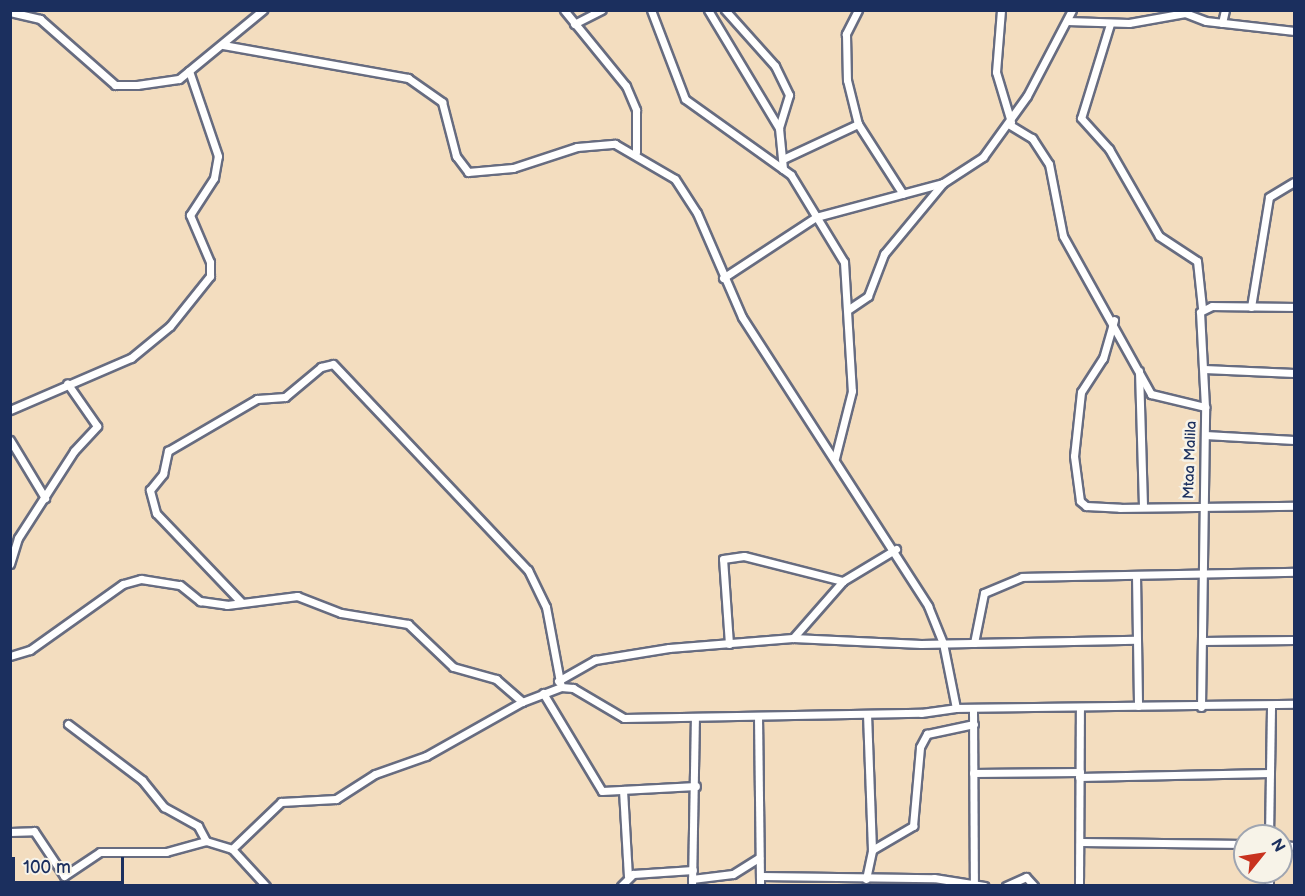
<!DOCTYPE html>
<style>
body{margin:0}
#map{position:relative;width:1305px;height:896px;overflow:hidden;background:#f3ddbf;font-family:"Balsamiq Sans",sans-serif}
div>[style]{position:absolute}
.roads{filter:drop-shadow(2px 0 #676c80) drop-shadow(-2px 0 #676c80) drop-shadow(0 2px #676c80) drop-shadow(0 -2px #676c80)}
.minor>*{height:7px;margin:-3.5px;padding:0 3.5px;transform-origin:3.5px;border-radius:3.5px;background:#fff}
span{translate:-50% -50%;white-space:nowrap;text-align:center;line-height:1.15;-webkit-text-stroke:5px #f7f3e8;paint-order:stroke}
.street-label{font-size:15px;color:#1b2f5e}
.frame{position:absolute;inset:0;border:12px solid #1b2f5e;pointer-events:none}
.north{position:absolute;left:1233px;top:824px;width:60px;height:60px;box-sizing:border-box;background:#f7f3e8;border:2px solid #9fa5b1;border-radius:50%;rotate:60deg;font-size:16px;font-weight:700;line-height:24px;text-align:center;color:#1b2f5e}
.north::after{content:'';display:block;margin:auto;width:21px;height:27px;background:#c8321e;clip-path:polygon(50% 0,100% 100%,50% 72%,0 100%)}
.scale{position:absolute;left:12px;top:857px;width:112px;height:27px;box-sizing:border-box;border:3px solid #1b2f5e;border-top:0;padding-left:8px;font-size:18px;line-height:21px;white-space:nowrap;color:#1b2f5e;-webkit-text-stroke:4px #f7f3e8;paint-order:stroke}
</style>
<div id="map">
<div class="roads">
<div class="minor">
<div style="left:564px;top:10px;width:98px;rotate:50.8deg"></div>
<div style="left:626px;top:86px;width:26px;rotate:67deg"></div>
<div style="left:636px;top:110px;width:42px;rotate:90deg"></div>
<div style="left:651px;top:10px;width:95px;rotate:69.1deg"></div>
<div style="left:685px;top:99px;width:130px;rotate:35.6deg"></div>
<div style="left:791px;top:175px;width:102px;rotate:58.7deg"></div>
<div style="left:844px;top:262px;width:129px;rotate:86.5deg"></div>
<div style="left:852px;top:391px;width:69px;rotate:104.2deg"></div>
<div style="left:708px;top:10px;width:138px;rotate:59deg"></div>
<div style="left:725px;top:10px;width:75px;rotate:48.2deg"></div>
<div style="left:775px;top:66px;width:32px;rotate:64deg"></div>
<div style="left:789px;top:95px;width:34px;rotate:107deg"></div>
<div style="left:779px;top:128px;width:41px;rotate:84.4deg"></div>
<div style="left:858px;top:10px;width:27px;rotate:117deg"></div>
<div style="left:846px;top:34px;width:46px;rotate:88.8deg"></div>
<div style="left:847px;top:80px;width:45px;rotate:76deg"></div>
<div style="left:858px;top:124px;width:83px;rotate:57.3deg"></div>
<div style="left:1001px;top:10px;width:62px;rotate:94.6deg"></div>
<div style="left:996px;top:72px;width:52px;rotate:73.3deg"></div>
<div style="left:10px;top:12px;width:31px;rotate:13deg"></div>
<div style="left:40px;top:19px;width:100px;rotate:41.3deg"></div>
<div style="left:115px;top:85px;width:22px"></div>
<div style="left:137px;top:85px;width:42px;rotate:-8.1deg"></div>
<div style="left:179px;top:79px;width:109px;rotate:-39.4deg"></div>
<div style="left:1067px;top:21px;width:62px;rotate:1.8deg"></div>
<div style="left:1129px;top:23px;width:57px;rotate:-10.1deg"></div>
<div style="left:1185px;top:13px;width:22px;rotate:21deg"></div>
<div style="left:1206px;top:21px;width:89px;rotate:6.5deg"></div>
<div style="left:1222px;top:23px;width:13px;rotate:-77deg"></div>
<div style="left:574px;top:24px;width:31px;rotate:-27deg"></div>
<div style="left:1110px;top:24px;width:98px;rotate:107.1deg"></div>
<div style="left:1081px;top:118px;width:42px;rotate:47.9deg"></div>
<div style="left:1109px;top:149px;width:100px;rotate:60.1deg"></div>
<div style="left:1159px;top:236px;width:45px;rotate:33.3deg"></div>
<div style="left:1197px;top:261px;width:47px;rotate:83.9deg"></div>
<div style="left:223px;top:45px;width:188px;rotate:10.1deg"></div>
<div style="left:408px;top:78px;width:42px;rotate:35.2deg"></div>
<div style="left:442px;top:102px;width:56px;rotate:75.5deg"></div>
<div style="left:456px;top:156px;width:20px;rotate:53deg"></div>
<div style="left:468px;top:172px;width:45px;rotate:-5.1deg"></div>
<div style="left:513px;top:168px;width:67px;rotate:-18.2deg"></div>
<div style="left:577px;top:147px;width:38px;rotate:-5deg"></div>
<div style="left:615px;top:144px;width:69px;rotate:30.3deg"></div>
<div style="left:675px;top:179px;width:40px;rotate:57.1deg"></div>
<div style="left:697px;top:213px;width:113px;rotate:66.6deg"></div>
<div style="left:742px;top:317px;width:344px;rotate:57.2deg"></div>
<div style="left:928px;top:606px;width:40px;rotate:68deg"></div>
<div style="left:943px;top:643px;width:66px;rotate:78.7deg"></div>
<div style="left:956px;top:708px;width:338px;rotate:-0.7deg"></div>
<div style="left:1010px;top:125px;width:26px;rotate:31deg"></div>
<div style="left:1032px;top:138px;width:31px;rotate:57deg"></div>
<div style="left:1049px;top:164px;width:73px;rotate:79deg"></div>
<div style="left:1063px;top:236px;width:181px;rotate:60.9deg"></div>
<div style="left:1151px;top:394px;width:56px;rotate:13.5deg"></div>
<div style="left:783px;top:159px;width:83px;rotate:-25deg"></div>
<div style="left:723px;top:278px;width:111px;rotate:-33.3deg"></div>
<div style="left:816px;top:217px;width:131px;rotate:-15deg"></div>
<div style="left:943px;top:183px;width:48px;rotate:-33deg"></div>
<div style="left:983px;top:157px;width:75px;rotate:-54.2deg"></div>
<div style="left:1027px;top:96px;width:97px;rotate:-62.4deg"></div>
<div style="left:1251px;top:307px;width:111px;rotate:-80.7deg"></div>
<div style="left:1269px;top:197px;width:29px;rotate:-31deg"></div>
<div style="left:849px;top:309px;width:23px;rotate:-34deg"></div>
<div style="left:868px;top:296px;width:45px;rotate:-69.1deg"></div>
<div style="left:884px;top:254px;width:92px;rotate:-50.3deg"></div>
<div style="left:1114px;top:320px;width:40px;rotate:106deg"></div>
<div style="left:1103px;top:358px;width:40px;rotate:122.9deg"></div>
<div style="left:1081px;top:392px;width:64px;rotate:96.2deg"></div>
<div style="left:1074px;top:456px;width:45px;rotate:82.4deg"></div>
<div style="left:1080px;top:501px;width:8px;rotate:40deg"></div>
<div style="left:1086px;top:506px;width:34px;rotate:3deg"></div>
<div style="left:1120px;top:508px;width:174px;rotate:-0.7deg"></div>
<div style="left:1204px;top:369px;width:90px;rotate:2.5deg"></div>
<div style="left:1139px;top:371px;width:136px;rotate:88.3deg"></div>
<div style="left:10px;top:410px;width:132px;rotate:-23.3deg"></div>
<div style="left:131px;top:358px;width:50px;rotate:-39.4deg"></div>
<div style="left:170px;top:326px;width:64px;rotate:-51.3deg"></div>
<div style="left:210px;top:276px;width:14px;rotate:-90deg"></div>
<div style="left:210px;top:262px;width:51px;rotate:-113.1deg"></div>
<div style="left:190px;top:215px;width:44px;rotate:-57deg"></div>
<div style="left:214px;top:178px;width:22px;rotate:-80deg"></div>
<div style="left:218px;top:156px;width:90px;rotate:-108.8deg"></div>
<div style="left:1205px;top:435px;width:89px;rotate:3.2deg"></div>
<div style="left:10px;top:440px;width:68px;rotate:58.9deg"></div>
<div style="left:10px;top:564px;width:27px;rotate:-73deg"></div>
<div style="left:18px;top:538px;width:103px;rotate:-57.2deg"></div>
<div style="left:74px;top:451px;width:34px;rotate:-47deg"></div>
<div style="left:97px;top:426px;width:52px;rotate:-124.9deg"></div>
<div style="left:1136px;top:575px;width:131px;rotate:89.1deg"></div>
<div style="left:241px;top:602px;width:123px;rotate:-133.7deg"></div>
<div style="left:156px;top:513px;width:24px;rotate:-105deg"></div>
<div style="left:150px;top:490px;width:21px;rotate:-51deg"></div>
<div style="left:163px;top:474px;width:24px;rotate:-78deg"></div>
<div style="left:168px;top:451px;width:103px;rotate:-30.3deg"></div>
<div style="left:257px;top:399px;width:28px;rotate:-4deg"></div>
<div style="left:285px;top:397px;width:47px;rotate:-39.8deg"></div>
<div style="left:321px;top:367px;width:12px;rotate:-14deg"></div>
<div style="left:333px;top:364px;width:284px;rotate:46.6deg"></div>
<div style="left:528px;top:570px;width:41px;rotate:64.1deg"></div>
<div style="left:546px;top:607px;width:81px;rotate:79.4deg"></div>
<div style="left:793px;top:638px;width:76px;rotate:-48.7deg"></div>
<div style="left:1202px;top:641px;width:92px;rotate:-0.6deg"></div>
<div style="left:974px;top:643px;width:51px;rotate:-78.7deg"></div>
<div style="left:984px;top:593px;width:41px;rotate:-22.8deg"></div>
<div style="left:1022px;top:577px;width:272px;rotate:-1.1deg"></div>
<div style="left:729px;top:644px;width:85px;rotate:-94deg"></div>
<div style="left:723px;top:559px;width:21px;rotate:-8deg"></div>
<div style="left:744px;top:556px;width:102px;rotate:14.2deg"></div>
<div style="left:843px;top:581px;width:62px;rotate:-31.1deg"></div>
<div style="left:10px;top:656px;width:21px;rotate:-17deg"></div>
<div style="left:30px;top:650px;width:114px;rotate:-35.4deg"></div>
<div style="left:123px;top:584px;width:19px;rotate:-16deg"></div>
<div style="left:141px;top:579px;width:39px;rotate:9deg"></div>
<div style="left:180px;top:585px;width:26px;rotate:39deg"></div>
<div style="left:200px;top:601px;width:27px;rotate:8deg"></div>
<div style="left:227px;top:605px;width:71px;rotate:-7.3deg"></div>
<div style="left:297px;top:596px;width:47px;rotate:21.1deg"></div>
<div style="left:341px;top:613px;width:68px;rotate:9.3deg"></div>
<div style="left:408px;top:624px;width:62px;rotate:43.7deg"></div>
<div style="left:453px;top:667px;width:45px;rotate:15.6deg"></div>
<div style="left:496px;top:679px;width:35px;rotate:41deg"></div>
<div style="left:558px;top:681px;width:43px;rotate:-29.6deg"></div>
<div style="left:595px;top:660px;width:75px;rotate:-9.2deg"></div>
<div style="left:669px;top:648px;width:124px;rotate:-4.6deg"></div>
<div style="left:793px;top:638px;width:128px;rotate:2.7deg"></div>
<div style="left:921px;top:644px;width:215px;rotate:-1.1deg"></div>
<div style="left:543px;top:693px;width:114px;rotate:59deg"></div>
<div style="left:602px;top:791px;width:94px;rotate:-3deg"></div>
<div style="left:1201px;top:707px;width:300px;rotate:-89.2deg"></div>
<div style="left:1205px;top:407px;width:95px;rotate:-93deg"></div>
<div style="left:1200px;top:312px;width:13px;rotate:-27deg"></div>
<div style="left:1212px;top:306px;width:82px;rotate:0.7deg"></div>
<div style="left:973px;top:710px;width:174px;rotate:89.7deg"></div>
<div style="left:758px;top:716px;width:170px;rotate:89.3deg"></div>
<div style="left:68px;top:724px;width:93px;rotate:37.1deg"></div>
<div style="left:142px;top:780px;width:35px;rotate:51deg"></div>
<div style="left:164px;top:807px;width:39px;rotate:29deg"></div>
<div style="left:198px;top:826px;width:17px;rotate:62deg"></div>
<div style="left:973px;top:773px;width:107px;rotate:-0.5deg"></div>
<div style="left:1079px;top:777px;width:191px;rotate:-1.2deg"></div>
<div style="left:623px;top:790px;width:86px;rotate:86.7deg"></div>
<div style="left:10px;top:832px;width:24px;rotate:-2deg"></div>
<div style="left:34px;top:831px;width:54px;rotate:56.3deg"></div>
<div style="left:64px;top:876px;width:43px;rotate:-33.7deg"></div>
<div style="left:100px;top:852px;width:66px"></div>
<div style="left:166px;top:852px;width:41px;rotate:-15.4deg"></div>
<div style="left:206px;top:841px;width:27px;rotate:17deg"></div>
<div style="left:232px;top:849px;width:68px;rotate:-43.8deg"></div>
<div style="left:281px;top:802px;width:55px;rotate:-3.1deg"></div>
<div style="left:336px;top:799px;width:46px;rotate:-32.7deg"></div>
<div style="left:375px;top:774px;width:54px;rotate:-19.4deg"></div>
<div style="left:426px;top:756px;width:110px;rotate:-29.4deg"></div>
<div style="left:522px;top:702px;width:42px;rotate:-21deg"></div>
<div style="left:561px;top:687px;width:12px;rotate:5deg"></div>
<div style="left:573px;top:688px;width:59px;rotate:30.5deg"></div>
<div style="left:624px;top:718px;width:297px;rotate:-1deg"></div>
<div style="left:921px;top:713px;width:35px;rotate:-8deg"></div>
<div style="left:1269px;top:836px;width:131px;rotate:-89.1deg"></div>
<div style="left:1081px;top:842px;width:164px;rotate:0.7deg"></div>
<div style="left:1281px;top:845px;width:13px;rotate:4deg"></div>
<div style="left:232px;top:849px;width:50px;rotate:47.4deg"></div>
<div style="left:872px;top:850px;width:48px;rotate:-30.3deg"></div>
<div style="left:913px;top:826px;width:79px;rotate:-84.9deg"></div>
<div style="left:920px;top:747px;width:15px;rotate:-62deg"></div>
<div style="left:927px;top:734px;width:48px;rotate:-12deg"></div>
<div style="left:1269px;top:872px;width:14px;rotate:90deg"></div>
<div style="left:760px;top:876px;width:174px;rotate:0.7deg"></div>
<div style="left:934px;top:878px;width:51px;rotate:9.1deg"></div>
<div style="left:692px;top:879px;width:41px;rotate:-7deg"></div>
<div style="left:733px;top:874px;width:31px;rotate:-32deg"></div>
<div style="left:866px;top:879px;width:30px;rotate:-78deg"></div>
<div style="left:872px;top:850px;width:135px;rotate:-92.1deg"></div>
<div style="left:621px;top:886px;width:17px;rotate:-45deg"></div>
<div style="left:633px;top:874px;width:60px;rotate:-3.8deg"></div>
<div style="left:692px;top:886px;width:169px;rotate:-89deg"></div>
<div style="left:1006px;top:886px;width:22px;rotate:-24deg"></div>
<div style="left:1026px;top:877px;width:12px;rotate:48deg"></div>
<div style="left:1079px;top:886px;width:179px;rotate:-89.7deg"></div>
</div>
</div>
<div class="street-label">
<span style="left:1190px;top:460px;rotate:-88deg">Mtaa Malila</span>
</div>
<div class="frame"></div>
<div class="north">N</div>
<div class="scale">100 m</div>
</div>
